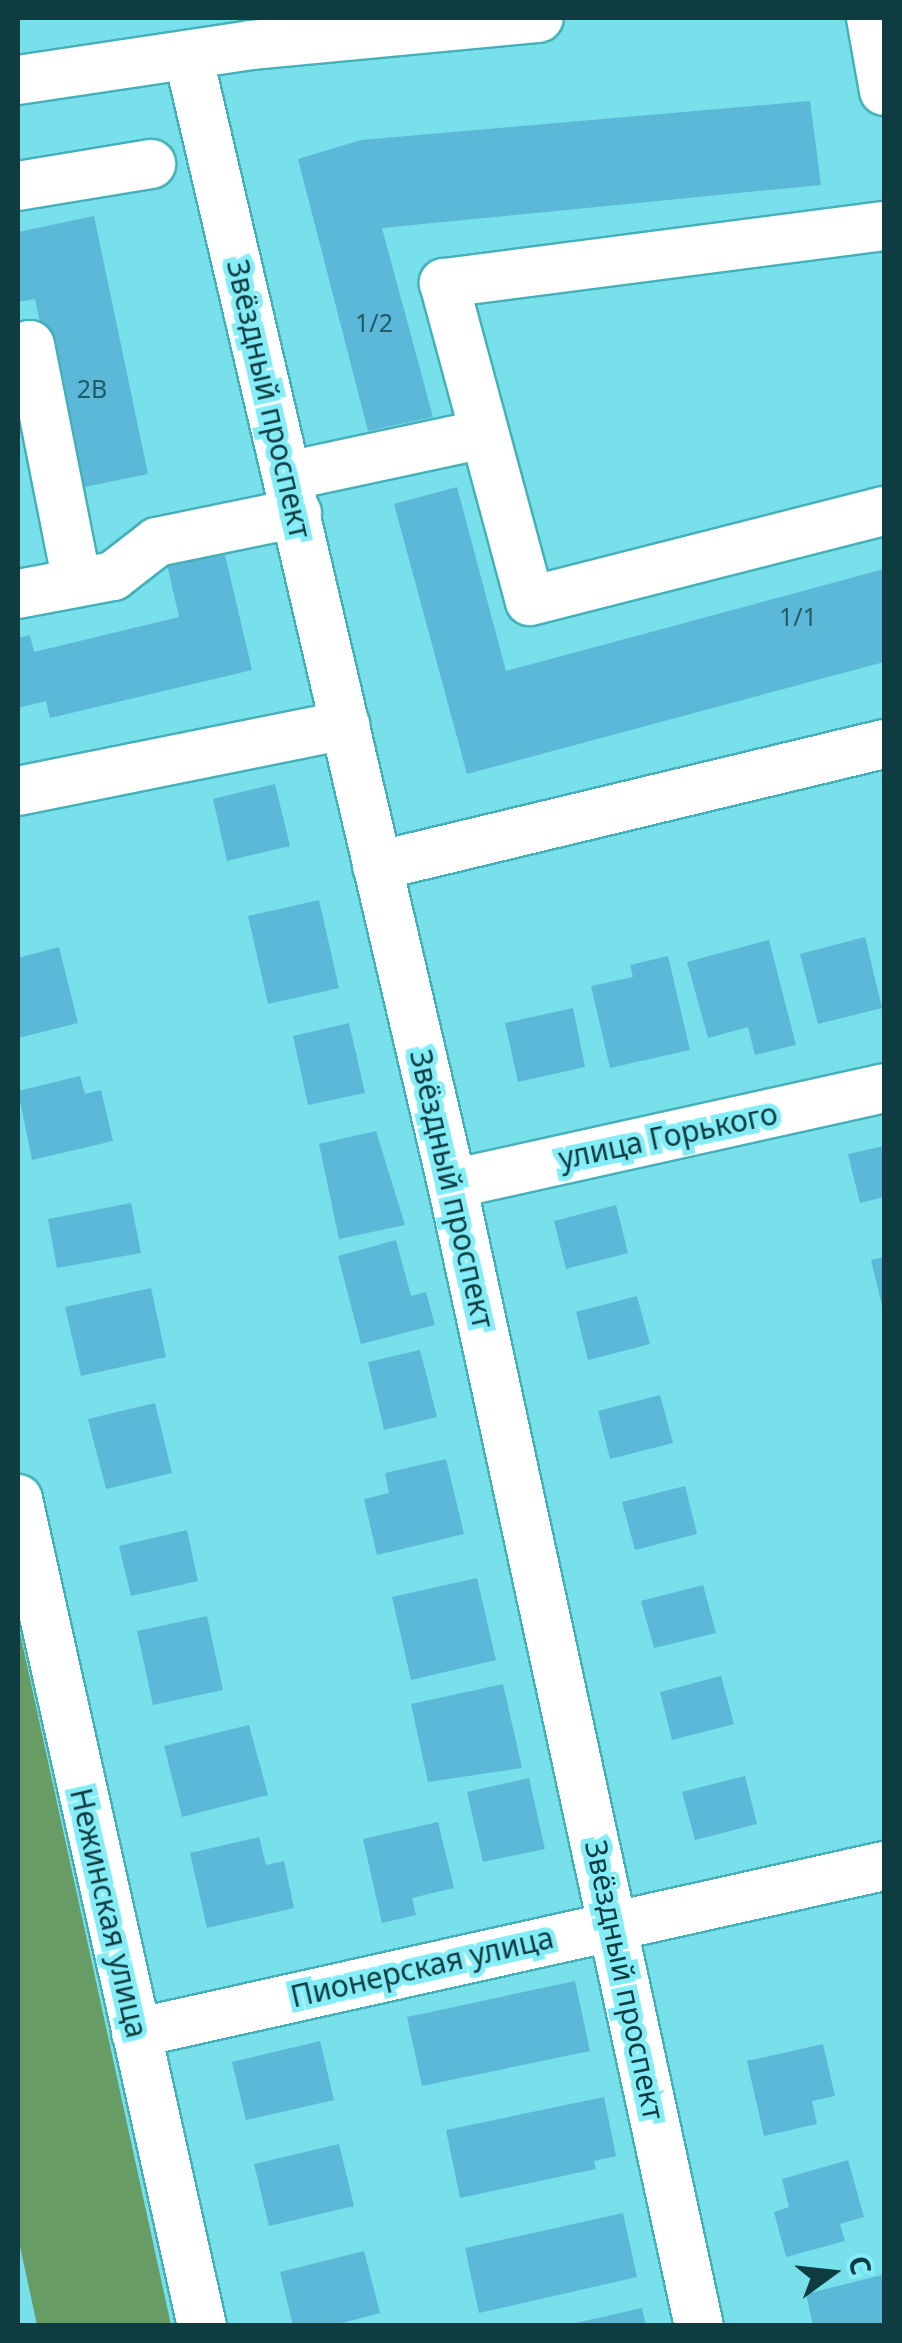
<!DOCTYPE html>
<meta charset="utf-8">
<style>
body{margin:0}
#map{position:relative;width:902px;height:2343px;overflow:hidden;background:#78e0ea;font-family:"Noto Sans",sans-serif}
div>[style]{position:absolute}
.forest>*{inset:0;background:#679c64}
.building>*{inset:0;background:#5bb8d8}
.roads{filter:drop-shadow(2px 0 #44b0b9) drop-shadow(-2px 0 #44b0b9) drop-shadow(0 2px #44b0b9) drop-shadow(0 -2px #44b0b9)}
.minor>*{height:48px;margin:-24px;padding:0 24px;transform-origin:24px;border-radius:24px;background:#fff}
span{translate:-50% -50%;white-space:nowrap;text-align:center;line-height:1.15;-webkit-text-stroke:10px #85edf7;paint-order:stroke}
.number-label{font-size:25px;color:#215b66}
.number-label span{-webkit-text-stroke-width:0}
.street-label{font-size:30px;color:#0e3c40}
.frame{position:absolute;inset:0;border:20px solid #0e3c40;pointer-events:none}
.north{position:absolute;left:782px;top:2223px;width:100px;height:100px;-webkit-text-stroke:8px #85edf7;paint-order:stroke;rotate:75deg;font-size:28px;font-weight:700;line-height:40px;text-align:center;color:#0e3c40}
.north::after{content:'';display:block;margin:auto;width:35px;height:45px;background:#0e3c40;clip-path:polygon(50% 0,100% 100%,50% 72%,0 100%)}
</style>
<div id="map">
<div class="forest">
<div style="clip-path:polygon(18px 1624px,171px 2325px,37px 2325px,18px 2237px)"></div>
</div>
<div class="building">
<div style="clip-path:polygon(810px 101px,821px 185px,382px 228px,433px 417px,368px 431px,298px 159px,361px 140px)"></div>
<div style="clip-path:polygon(94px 216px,148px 474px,75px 489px,35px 299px,18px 302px,18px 232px)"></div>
<div style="clip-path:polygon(457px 487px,506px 671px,884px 569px,884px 662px,467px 774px,394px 504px)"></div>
<div style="clip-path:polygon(223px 546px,252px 670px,50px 718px,46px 701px,18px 708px,18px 638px,30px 635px,34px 652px,179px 617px,166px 560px)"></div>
<div style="clip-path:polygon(275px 784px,290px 846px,227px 861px,213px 799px)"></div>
<div style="clip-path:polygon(319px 900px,339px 988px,268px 1004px,248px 916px)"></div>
<div style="clip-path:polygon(865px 937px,882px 1008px,818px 1024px,800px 954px)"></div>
<div style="clip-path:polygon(769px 940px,796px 1045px,755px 1055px,748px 1027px,708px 1038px,687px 962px)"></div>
<div style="clip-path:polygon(59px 947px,78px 1023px,18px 1038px,18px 958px)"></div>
<div style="clip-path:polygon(668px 956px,690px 1050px,610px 1068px,591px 986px,633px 977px,630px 965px)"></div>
<div style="clip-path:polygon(573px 1008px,585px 1067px,518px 1082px,505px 1023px)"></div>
<div style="clip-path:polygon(349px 1023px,365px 1093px,308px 1105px,293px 1036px)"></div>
<div style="clip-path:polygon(80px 1076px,85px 1094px,101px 1090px,113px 1141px,32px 1160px,18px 1091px)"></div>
<div style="clip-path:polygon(376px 1131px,405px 1225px,339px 1239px,319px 1144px)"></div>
<div style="clip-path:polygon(884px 1146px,884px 1197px,860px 1203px,848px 1154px)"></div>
<div style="clip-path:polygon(131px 1203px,141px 1253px,57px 1268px,48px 1219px)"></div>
<div style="clip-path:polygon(616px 1205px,628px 1253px,566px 1269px,554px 1221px)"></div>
<div style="clip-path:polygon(396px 1240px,411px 1296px,426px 1292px,435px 1325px,361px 1344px,338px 1256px)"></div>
<div style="clip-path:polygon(884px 1257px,884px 1310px,883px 1310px,871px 1260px)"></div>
<div style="clip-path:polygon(151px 1288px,166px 1357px,81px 1376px,65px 1307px)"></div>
<div style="clip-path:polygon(637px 1296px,650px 1344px,588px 1360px,576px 1312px)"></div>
<div style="clip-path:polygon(420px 1350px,437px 1417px,384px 1430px,368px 1362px)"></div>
<div style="clip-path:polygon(660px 1395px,673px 1443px,610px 1459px,598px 1411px)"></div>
<div style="clip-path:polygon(155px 1403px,172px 1473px,106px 1489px,88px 1419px)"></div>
<div style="clip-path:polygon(446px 1459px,464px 1534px,377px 1555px,364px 1499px,389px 1493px,385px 1473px)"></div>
<div style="clip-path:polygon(685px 1486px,697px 1534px,635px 1550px,622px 1502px)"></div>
<div style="clip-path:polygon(187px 1530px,198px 1581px,131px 1596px,119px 1546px)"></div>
<div style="clip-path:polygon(477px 1578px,496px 1660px,411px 1680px,392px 1597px)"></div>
<div style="clip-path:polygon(703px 1585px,716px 1633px,654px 1648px,641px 1601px)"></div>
<div style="clip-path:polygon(207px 1616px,223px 1690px,153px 1705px,137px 1631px)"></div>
<div style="clip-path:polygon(721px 1676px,734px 1724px,672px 1740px,660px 1692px)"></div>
<div style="clip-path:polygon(503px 1684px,522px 1768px,428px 1782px,411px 1704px)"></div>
<div style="clip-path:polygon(249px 1725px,268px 1795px,182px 1817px,164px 1746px)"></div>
<div style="clip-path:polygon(745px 1776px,757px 1824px,695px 1840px,682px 1792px)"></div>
<div style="clip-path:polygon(529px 1778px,545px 1849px,483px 1862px,467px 1792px)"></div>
<div style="clip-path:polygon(438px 1822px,454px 1888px,412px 1898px,416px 1915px,382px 1923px,363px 1839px)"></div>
<div style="clip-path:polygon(259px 1837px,266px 1865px,284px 1861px,294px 1908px,207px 1928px,190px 1853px)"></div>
<div style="clip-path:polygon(575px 1981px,590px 2051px,422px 2086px,407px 2017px)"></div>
<div style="clip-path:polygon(320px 2041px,334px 2100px,246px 2120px,232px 2062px)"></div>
<div style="clip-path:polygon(823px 2044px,835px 2096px,812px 2101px,817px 2124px,764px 2136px,747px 2061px)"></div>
<div style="clip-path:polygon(604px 2097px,616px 2156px,594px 2161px,596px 2169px,460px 2198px,446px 2130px)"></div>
<div style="clip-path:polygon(339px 2144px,354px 2206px,269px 2226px,254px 2164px)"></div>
<div style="clip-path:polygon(848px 2160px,864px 2217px,840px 2224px,845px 2241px,786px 2257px,774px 2212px,789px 2207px,782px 2179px)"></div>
<div style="clip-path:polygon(623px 2213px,637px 2277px,479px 2313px,465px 2248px)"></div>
<div style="clip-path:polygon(364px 2251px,380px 2313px,331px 2326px,293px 2326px,280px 2272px)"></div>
<div style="clip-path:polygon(882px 2275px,884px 2326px,813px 2326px,806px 2294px)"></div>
<div style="clip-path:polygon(642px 2308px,646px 2326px,572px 2326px,571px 2324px)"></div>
</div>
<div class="roads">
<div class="minor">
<div style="left:871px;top:18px;width:74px;rotate:79.9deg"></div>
<div style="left:188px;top:55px;width:1159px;rotate:76.84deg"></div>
<div style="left:452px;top:1184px;width:1168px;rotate:77.8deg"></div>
<div style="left:18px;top:80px;width:236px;rotate:-8.5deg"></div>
<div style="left:251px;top:45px;width:289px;rotate:-5.4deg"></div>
<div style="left:18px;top:186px;width:135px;rotate:-9.4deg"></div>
<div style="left:884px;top:226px;width:444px;rotate:172.6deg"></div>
<div style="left:444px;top:283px;width:329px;rotate:74.9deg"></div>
<div style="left:530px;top:601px;width:365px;rotate:-14.3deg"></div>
<div style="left:18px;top:348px;width:12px;rotate:-14deg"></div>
<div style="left:30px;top:345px;width:242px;rotate:78.8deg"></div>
<div style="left:288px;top:476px;width:200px;rotate:-12.1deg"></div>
<div style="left:18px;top:594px;width:97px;rotate:-10.7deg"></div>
<div style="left:113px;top:576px;width:56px;rotate:-37.7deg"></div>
<div style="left:157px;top:542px;width:143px;rotate:-11.7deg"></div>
<div style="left:18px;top:791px;width:334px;rotate:-11.4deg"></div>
<div style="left:377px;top:866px;width:521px;rotate:-13.53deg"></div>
<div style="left:452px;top:1184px;width:443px;rotate:-12.5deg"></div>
<div style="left:18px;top:1499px;width:847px;rotate:77.46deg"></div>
<div style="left:136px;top:2033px;width:766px;rotate:-12.59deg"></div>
</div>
</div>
<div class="number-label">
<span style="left:374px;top:322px">1/2</span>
<span style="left:92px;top:388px">2В</span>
<span style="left:798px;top:616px">1/1</span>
</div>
<div class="street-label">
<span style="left:269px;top:399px;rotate:77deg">Звёздный проспект</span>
<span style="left:668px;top:1136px;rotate:-12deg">улица Горького</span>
<span style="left:452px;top:1189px;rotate:77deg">Звёздный проспект</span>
<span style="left:109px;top:1913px;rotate:77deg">Нежинская улица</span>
<span style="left:422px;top:1967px;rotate:-13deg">Пионерская улица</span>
<span style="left:625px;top:1980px;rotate:78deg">Звёздный проспект</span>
</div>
<div class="frame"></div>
<div class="north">С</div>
</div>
